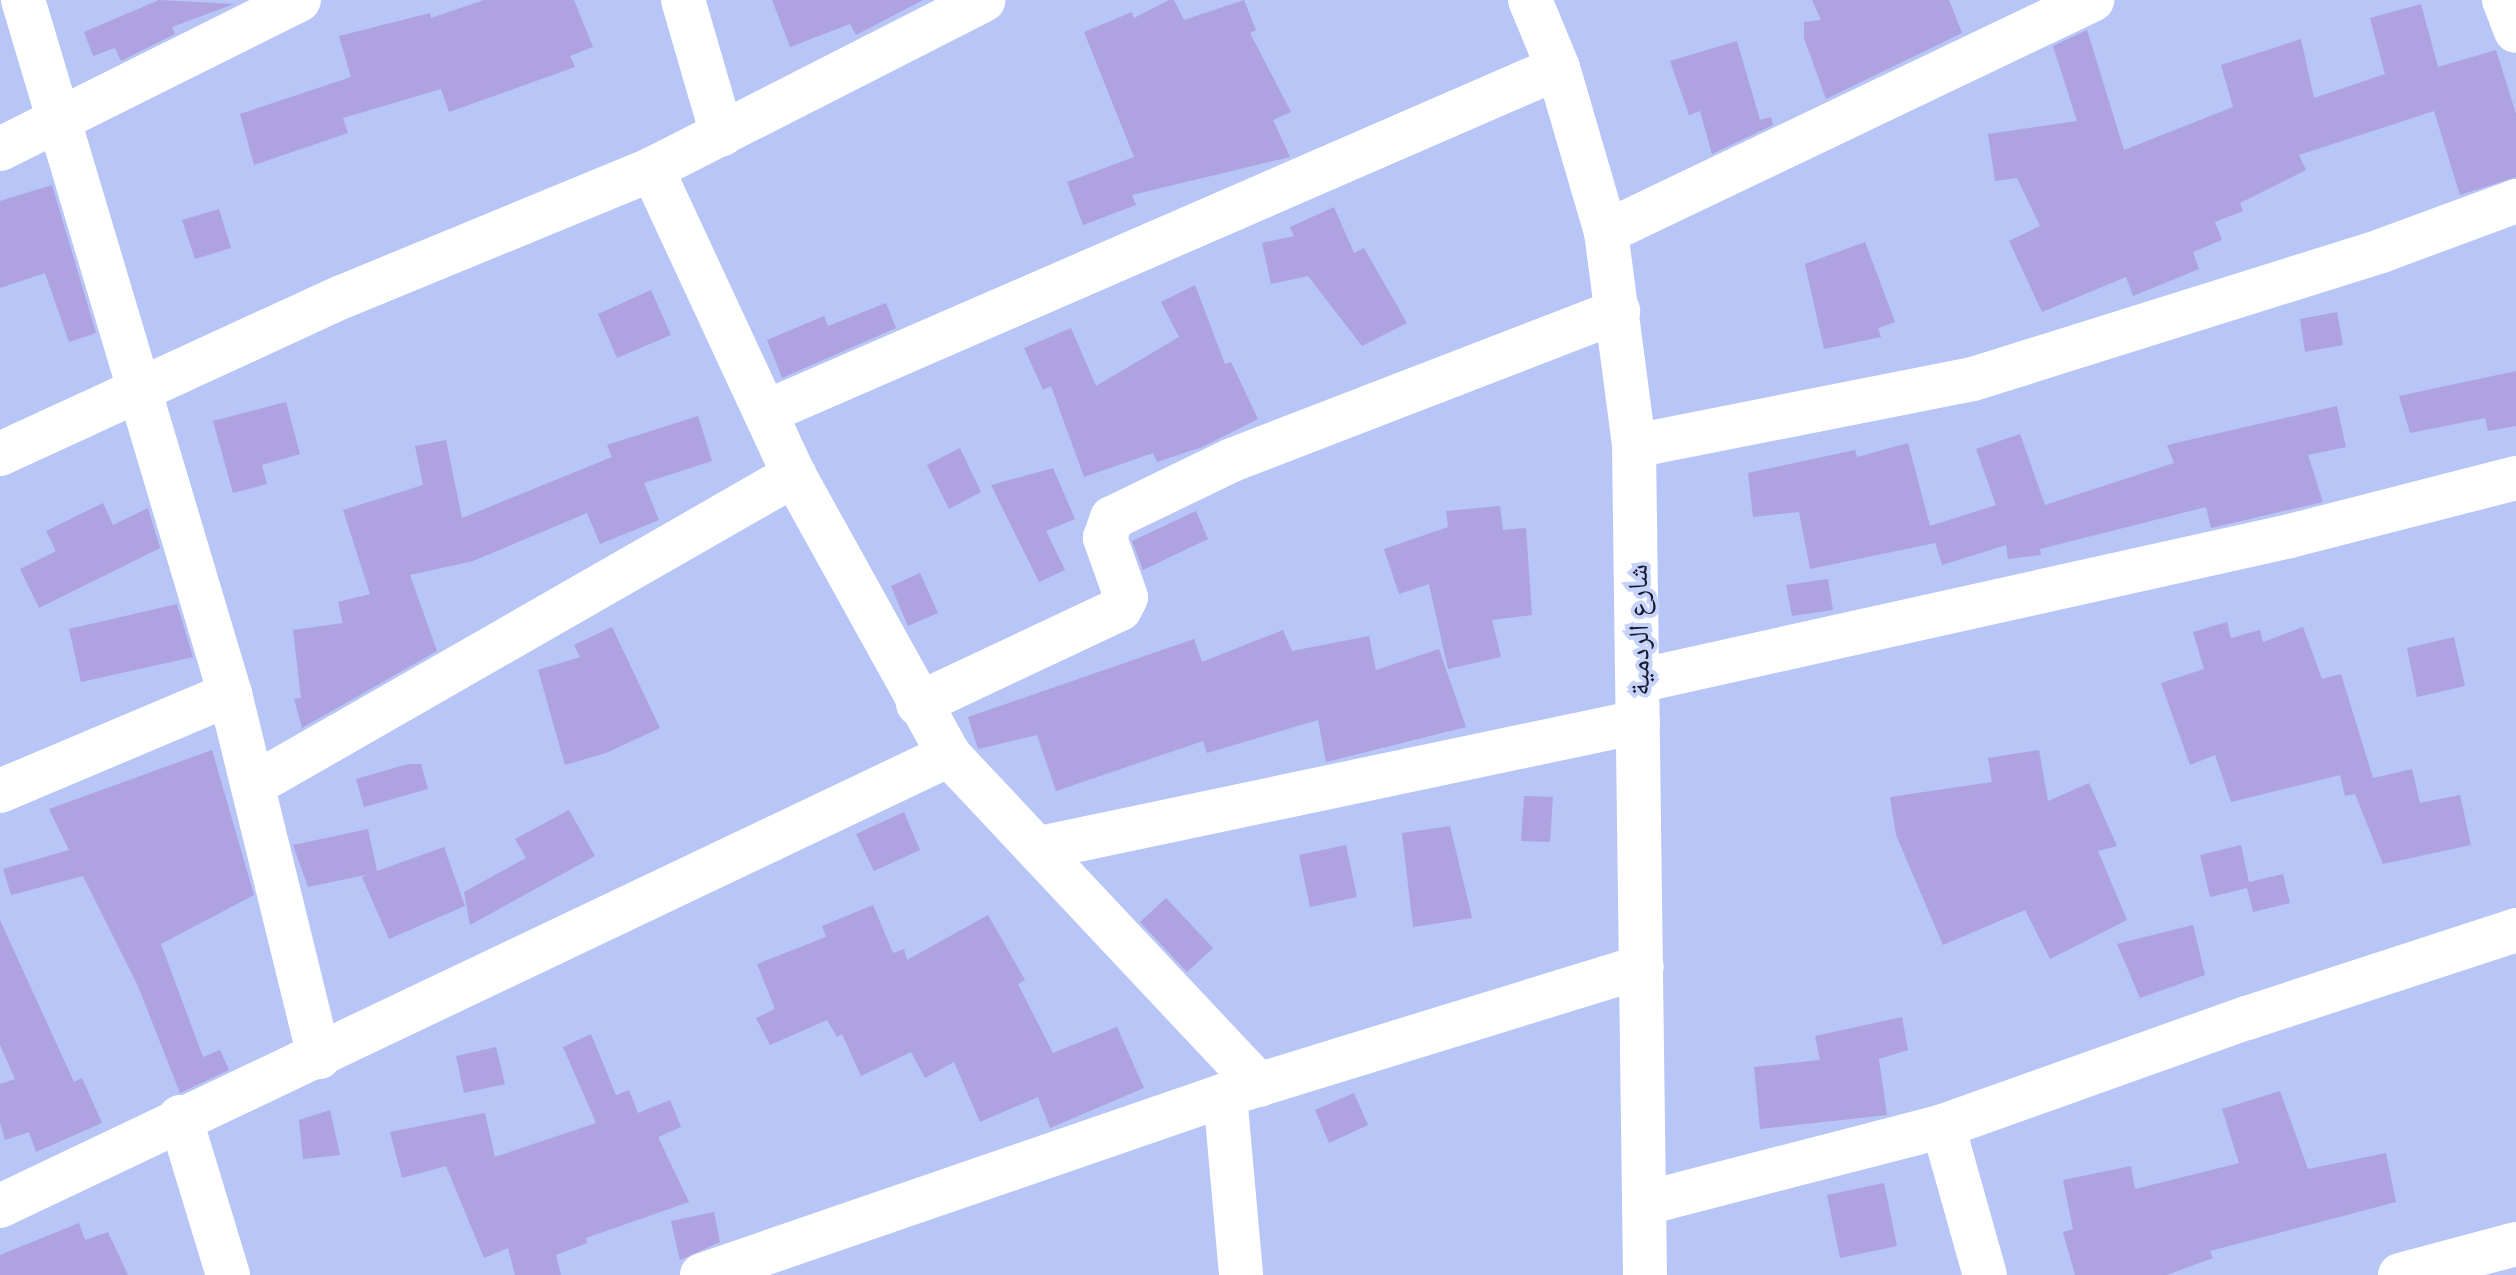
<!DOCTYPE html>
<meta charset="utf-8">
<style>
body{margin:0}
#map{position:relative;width:2516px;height:1275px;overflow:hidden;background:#b7c5f7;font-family:"Noto Serif","Noto Naskh Arabic",serif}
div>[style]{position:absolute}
.building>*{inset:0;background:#aea2e1}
.minor>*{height:44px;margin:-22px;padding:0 22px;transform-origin:22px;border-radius:22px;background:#fff}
span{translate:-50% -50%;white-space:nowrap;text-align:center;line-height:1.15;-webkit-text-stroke:8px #c8d3f9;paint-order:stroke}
.street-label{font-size:28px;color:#151a31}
</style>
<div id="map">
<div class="building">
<div style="clip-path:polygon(159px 0,234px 4px,172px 27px,175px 34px,121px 61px,115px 48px,93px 56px,84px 32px)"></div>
<div style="clip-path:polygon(484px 0,574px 0,593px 47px,570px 56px,575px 67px,449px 112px,441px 89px,343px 118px,348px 133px,254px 165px,240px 114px,351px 77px,339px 36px,430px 13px,431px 18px)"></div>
<div style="clip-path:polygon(772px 0,923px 0,856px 35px,850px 24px,790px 47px)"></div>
<div style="clip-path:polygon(1169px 0,1174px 0,1184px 20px,1244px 0,1256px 30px,1250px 33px,1291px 112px,1273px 120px,1290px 157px,1132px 195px,1136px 205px,1083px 225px,1067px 182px,1134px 157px,1084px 32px,1132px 12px,1134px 18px)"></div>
<div style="clip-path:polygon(1812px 0,1949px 0,1962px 33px,1826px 99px,1804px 38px,1804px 22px,1821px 20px)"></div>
<div style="clip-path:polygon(2421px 4px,2438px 67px,2496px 50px,2516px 114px,2516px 177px,2460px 195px,2434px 111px,2299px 155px,2306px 170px,2240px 203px,2243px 211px,2215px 222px,2222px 240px,2193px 252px,2199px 269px,2133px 296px,2126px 277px,2042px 312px,2009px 241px,2040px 226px,2017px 178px,1995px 181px,1988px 134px,2077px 121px,2053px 46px,2087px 30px,2124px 150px,2233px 107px,2221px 65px,2301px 39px,2314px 98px,2385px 74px,2370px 18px)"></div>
<div style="clip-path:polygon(1737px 41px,1760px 120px,1771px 117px,1773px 125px,1712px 154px,1700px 111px,1689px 115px,1670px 61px)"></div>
<div style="clip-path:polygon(52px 185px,96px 333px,69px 342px,45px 273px,0 288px,0 201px)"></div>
<div style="clip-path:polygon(1334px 207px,1354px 253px,1364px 248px,1407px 323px,1362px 346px,1308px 276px,1271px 284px,1262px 243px,1294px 236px,1290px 227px)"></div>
<div style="clip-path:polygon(219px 209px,231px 248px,195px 259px,182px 220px)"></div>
<div style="clip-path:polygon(1865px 242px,1895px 322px,1878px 328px,1881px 337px,1824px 349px,1805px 264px)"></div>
<div style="clip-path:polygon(1195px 285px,1225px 364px,1231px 362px,1258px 419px,1202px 447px,1157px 462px,1153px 453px,1084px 477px,1051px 386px,1043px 390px,1024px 348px,1071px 328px,1096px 386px,1179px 337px,1161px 302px)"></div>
<div style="clip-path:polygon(651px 290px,671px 335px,617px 358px,598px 314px)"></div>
<div style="clip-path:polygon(886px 303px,896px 328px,782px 378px,767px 340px,824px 316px,828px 326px)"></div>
<div style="clip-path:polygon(2337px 312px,2343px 345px,2305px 352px,2300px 319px)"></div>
<div style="clip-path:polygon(2516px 371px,2516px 426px,2488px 431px,2485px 418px,2410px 433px,2399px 396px)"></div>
<div style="clip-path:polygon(286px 402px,300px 454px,262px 465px,267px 484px,233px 493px,213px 421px)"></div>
<div style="clip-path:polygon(2337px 406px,2346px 447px,2308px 455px,2323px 502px,2211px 528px,2206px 507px,2040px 549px,2041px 555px,2008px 559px,2006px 545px,1942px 565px,1933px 535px,1935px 543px,1810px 569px,1799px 512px,1753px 517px,1748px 473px,1855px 450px,1857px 457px,1908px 443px,1930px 526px,1996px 505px,1976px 449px,2020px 434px,2045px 505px,2174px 463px,2167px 445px)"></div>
<div style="clip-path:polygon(698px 416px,712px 461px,644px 483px,659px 520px,600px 544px,587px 513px,473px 561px,410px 575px,437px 651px,302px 728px,294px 699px,301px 698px,293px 630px,343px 623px,338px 602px,370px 594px,343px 510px,423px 485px,415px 446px,446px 440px,462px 518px,612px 457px,607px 445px)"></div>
<div style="clip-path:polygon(960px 448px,981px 492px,949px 509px,927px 465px)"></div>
<div style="clip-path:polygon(1053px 468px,1075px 519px,1046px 531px,1065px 570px,1039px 582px,991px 485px)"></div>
<div style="clip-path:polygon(103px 503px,113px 525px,148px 508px,160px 548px,39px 608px,20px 569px,56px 551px,46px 531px)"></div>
<div style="clip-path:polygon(1500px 506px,1503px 530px,1526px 528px,1532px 615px,1492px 620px,1501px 657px,1448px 669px,1429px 584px,1399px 594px,1384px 549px,1448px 527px,1446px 511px)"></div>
<div style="clip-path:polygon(1196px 511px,1208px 539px,1143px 570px,1132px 541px)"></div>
<div style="clip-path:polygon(920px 573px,938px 613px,908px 626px,891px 586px)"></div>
<div style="clip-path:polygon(1828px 579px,1833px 610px,1792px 616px,1786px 585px)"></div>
<div style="clip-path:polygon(177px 604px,193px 657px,81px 682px,69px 629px)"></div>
<div style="clip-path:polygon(2227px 622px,2231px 638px,2260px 630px,2263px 642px,2303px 627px,2322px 679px,2341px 674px,2373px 778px,2412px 769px,2420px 803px,2460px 795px,2471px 845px,2383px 864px,2355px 794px,2345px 796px,2340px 775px,2231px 802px,2215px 755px,2190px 765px,2161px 683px,2204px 669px,2193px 632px)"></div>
<div style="clip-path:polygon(612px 627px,660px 728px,606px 753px,565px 765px,538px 670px,580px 657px,574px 645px)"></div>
<div style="clip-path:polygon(1283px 630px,1292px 651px,1369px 636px,1376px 670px,1439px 649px,1466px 727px,1326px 762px,1318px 720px,1207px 753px,1203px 741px,1056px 791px,1037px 735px,978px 749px,968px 717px,1194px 639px,1202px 662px)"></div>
<div style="clip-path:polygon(2454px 637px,2465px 686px,2417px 697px,2407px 648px)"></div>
<div style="clip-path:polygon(212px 750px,254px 895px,161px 944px,203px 1057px,220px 1050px,229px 1070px,180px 1093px,138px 986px,83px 876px,11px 895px,3px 869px,69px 850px,49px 809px)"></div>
<div style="clip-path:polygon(2039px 750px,2048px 801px,2089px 783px,2117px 846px,2098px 851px,2127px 920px,2050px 959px,2025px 910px,1943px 945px,1896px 835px,1890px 797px,1992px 782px,1988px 758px)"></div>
<div style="clip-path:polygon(408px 764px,421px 764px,428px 789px,364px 807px,356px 779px)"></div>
<div style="clip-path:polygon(1524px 796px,1553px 797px,1550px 842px,1521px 841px)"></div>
<div style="clip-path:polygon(569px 810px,595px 856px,470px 925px,464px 892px,526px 858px,515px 839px)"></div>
<div style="clip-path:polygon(904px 812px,920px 850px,874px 871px,856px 834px)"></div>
<div style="clip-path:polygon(1450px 826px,1472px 918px,1413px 927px,1402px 833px)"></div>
<div style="clip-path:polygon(368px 829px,377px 871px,444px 847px,465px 906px,389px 939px,362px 877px,370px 874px,308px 887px,293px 845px)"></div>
<div style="clip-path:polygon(1346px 845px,1357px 897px,1310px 907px,1299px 855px)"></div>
<div style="clip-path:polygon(2241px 845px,2249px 882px,2283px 874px,2290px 903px,2253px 912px,2247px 888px,2210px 897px,2200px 855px)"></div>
<div style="clip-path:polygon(1166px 898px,1213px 948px,1187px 972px,1140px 922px)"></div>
<div style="clip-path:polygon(873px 905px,893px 953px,904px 949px,907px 960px,988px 915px,1025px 980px,1018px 984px,1053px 1053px,1117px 1027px,1144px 1088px,1050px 1128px,1038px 1097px,980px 1122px,954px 1062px,925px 1078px,911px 1052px,861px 1076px,842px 1034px,837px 1037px,827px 1020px,770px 1045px,756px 1018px,775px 1009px,757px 964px,826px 937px,822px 926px)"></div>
<div style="clip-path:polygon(0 920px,74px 1082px,82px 1078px,102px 1123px,36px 1152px,29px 1132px,5px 1140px,0 1123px,0 1084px,15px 1079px,0 1045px)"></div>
<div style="clip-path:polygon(2193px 925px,2205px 975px,2140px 998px,2117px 944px)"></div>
<div style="clip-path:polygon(1902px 1017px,1908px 1050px,1879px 1059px,1887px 1115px,1760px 1129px,1754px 1067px,1820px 1060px,1815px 1036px)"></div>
<div style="clip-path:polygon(591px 1034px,616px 1095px,629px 1090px,638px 1113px,670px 1100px,681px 1127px,658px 1137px,689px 1202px,586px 1238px,587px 1243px,556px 1255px,561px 1275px,515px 1275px,508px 1248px,484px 1258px,446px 1166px,402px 1178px,390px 1132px,485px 1113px,495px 1157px,596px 1123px,563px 1047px)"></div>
<div style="clip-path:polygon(496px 1047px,505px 1084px,464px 1093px,456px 1056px)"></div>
<div style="clip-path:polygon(2280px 1091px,2308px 1169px,2386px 1153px,2396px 1202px,2210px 1251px,2213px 1258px,2167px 1275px,2075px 1275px,2063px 1232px,2073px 1229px,2063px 1180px,2131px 1166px,2135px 1189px,2239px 1163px,2222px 1109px)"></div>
<div style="clip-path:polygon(1354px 1093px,1368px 1125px,1329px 1143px,1315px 1110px)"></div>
<div style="clip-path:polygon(330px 1110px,340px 1155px,303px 1159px,299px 1120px)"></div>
<div style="clip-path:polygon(1884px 1183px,1897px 1246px,1840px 1258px,1827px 1195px)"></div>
<div style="clip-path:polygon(714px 1212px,720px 1242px,680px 1260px,671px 1221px)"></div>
<div style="clip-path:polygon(79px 1223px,85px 1240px,108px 1232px,128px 1275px,0 1275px,0 1255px)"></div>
</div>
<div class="minor">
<div style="left:23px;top:0;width:724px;rotate:73.39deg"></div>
<div style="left:230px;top:694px;width:374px;rotate:76.2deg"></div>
<div style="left:683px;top:0;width:140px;rotate:73.8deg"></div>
<div style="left:1530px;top:0;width:74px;rotate:67.6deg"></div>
<div style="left:1558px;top:68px;width:171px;rotate:73.7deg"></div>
<div style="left:1606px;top:232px;width:216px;rotate:82.5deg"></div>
<div style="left:1634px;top:446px;width:829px;rotate:89.24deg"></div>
<div style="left:2504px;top:0;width:33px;rotate:69deg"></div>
<div style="left:0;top:149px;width:334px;rotate:-26.5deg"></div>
<div style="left:652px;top:169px;width:337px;rotate:65.1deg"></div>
<div style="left:794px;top:475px;width:320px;rotate:61deg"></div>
<div style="left:949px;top:755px;width:453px;rotate:46.8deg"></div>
<div style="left:1606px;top:232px;width:539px;rotate:-25.52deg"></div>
<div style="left:766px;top:412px;width:863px;rotate:-23.48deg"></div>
<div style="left:1634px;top:446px;width:346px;rotate:-11.2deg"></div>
<div style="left:1973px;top:379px;width:428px;rotate:-17.4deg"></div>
<div style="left:2381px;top:251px;width:144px;rotate:-20.3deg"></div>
<div style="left:0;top:454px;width:376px;rotate:-24.7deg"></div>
<div style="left:342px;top:297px;width:335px;rotate:-22.4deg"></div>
<div style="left:652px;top:169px;width:372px;rotate:-27deg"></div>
<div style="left:1638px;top:681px;width:668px;rotate:-12.54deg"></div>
<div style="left:2290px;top:536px;width:233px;rotate:-14.4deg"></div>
<div style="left:918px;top:704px;width:223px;rotate:-25.2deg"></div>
<div style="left:1120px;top:609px;width:13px;rotate:-63deg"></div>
<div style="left:1126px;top:597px;width:63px;rotate:-109.6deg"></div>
<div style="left:1105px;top:538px;width:21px;rotate:-71deg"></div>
<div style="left:1112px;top:518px;width:133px;rotate:-25.8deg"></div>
<div style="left:1232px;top:460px;width:414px;rotate:-21.1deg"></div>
<div style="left:253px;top:785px;width:624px;rotate:-29.81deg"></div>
<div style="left:0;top:791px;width:250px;rotate:-22.9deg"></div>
<div style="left:1040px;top:848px;width:611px;rotate:-11.9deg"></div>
<div style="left:1225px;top:1095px;width:181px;rotate:84.9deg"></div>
<div style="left:180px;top:1117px;width:165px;rotate:73.1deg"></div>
<div style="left:1943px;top:1126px;width:155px;rotate:74.3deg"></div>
<div style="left:1646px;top:1203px;width:307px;rotate:-14.5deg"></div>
<div style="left:1943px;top:1126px;width:323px;rotate:-19.6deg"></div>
<div style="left:2247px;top:1018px;width:283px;rotate:-18.1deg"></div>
<div style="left:0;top:1206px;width:1051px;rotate:-25.42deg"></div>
<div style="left:702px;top:1275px;width:553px;rotate:-18.99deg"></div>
<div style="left:1225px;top:1095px;width:436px;rotate:-17.1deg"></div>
<div style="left:2400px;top:1275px;width:120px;rotate:-15deg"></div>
</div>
<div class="street-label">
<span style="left:1637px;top:630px;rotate:-91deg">شارع الردمية</span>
</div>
</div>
